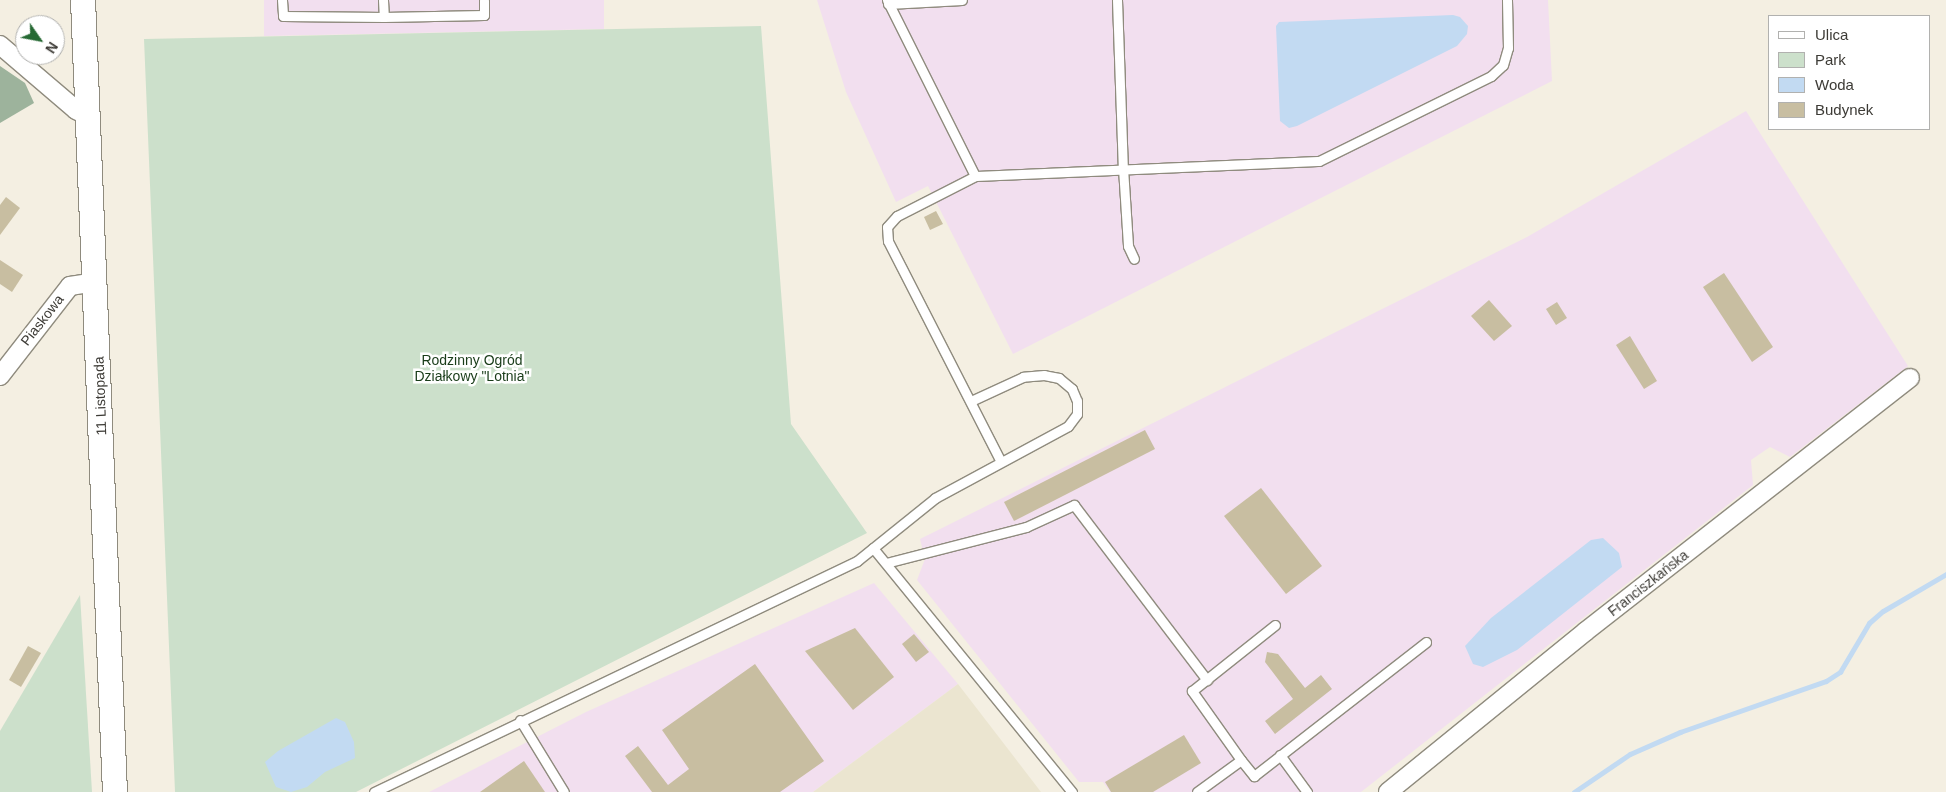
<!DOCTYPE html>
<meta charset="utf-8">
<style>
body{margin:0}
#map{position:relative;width:1946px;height:792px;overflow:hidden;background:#f4efe2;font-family:Arial,sans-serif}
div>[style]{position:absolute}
.industrial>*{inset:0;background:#f2dfef}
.built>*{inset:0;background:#ebe5d0}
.green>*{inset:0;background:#cce0cb}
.forest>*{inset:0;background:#9db39c}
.water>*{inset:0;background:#c2daf2}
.stream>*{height:5px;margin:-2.5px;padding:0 2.5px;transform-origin:2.5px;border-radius:2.5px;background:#c2daf2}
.building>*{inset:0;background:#c8bea1}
.roads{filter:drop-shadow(1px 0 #8f8b7e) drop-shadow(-1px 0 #8f8b7e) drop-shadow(0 1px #8f8b7e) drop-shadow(0 -1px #8f8b7e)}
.lane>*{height:9px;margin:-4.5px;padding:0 4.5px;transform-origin:4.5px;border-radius:4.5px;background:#fff}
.street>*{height:18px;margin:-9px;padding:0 9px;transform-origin:9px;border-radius:9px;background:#fff}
.secondary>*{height:24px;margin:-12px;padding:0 12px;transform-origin:12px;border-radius:12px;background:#fff}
span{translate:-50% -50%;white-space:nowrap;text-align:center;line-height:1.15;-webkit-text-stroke:5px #fff;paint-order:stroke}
.street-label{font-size:14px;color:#3d3b36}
.park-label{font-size:14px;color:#193c19}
.legend{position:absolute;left:1768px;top:15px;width:162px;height:115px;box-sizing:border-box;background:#fff;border:1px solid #b1b1af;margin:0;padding:6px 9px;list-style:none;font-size:15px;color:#3d3b36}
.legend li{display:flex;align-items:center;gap:10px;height:25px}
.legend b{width:25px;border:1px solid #b1b1af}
.north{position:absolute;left:15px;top:15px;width:50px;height:50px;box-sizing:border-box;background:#fff;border:1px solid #b1b1af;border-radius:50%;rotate:123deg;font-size:14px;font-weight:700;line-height:20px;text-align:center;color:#3d3b36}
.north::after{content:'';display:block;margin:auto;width:18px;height:22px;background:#266933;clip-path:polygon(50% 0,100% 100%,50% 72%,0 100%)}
</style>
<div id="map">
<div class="industrial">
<div style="clip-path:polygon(264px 0,604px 0,604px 29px,264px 36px)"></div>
<div style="clip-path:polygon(817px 0,1548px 0,1552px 81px,1013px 354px,928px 186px,896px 202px,846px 92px)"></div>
<div style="clip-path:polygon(1746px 111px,1908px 366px,1790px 457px,1770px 447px,1751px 460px,1753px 485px,1361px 792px,1110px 792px,1103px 782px,1079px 782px,917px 580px,925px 559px,920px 539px,1527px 237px)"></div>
<div style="clip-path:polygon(874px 583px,958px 684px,813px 792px,429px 792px,586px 712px)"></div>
</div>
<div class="built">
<div style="clip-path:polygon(958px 684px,1041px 792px,813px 792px)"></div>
</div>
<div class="green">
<div style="clip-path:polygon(761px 26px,791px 424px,867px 533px,356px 792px,175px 792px,144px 39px)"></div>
<div style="clip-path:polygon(80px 595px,92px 792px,0 792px,0 731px)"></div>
</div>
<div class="forest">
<div style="clip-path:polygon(0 66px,25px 83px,34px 103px,0 123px)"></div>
</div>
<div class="water">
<div style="clip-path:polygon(1453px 15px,1460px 17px,1468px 26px,1467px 34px,1457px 46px,1297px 126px,1289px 128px,1280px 121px,1276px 26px,1279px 22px)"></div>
<div style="clip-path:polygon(1603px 538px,1619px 553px,1622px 567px,1517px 650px,1483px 667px,1473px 664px,1465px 646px,1491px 618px,1591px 540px)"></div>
<div style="clip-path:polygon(336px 718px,345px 722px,354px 742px,355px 758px,325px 772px,307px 787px,291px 792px,276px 787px,265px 762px,278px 751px)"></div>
</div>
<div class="stream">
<div style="left:1574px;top:792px;width:68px;rotate:-34.2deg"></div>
<div style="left:1630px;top:754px;width:55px;rotate:-23.7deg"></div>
<div style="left:1680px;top:732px;width:155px;rotate:-19.3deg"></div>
<div style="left:1826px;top:681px;width:17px;rotate:-33deg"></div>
<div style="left:1840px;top:672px;width:57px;rotate:-59.4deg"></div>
<div style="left:1869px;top:623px;width:18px;rotate:-41deg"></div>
<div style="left:1883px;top:611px;width:73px;rotate:-30.4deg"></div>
</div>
<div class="building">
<div style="clip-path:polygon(6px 197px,20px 208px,0 235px,0 205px)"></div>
<div style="clip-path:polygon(936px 211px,943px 224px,930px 230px,924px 217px)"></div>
<div style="clip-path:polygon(0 260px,23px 275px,12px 292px,0 284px)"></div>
<div style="clip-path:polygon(1724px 273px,1773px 347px,1752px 362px,1703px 287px)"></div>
<div style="clip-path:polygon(1489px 300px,1512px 326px,1494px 341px,1471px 316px)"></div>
<div style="clip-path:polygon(1557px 302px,1567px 318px,1556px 325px,1546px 309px)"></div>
<div style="clip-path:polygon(1630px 336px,1657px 381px,1644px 389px,1616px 345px)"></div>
<div style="clip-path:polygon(1145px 430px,1155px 449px,1014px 521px,1004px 502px)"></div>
<div style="clip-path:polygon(1261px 488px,1322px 566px,1286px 594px,1224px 516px)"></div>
<div style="clip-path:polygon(855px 628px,894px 677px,853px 710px,805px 651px)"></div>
<div style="clip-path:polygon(914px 634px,929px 652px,916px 662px,902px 644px)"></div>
<div style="clip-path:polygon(28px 646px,41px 653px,21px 687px,9px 680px)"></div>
<div style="clip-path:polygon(1267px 652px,1278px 654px,1305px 688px,1321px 675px,1332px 689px,1275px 734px,1265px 721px,1293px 699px,1265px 662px)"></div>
<div style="clip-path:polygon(755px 664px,824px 761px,780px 792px,652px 792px,625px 756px,638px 746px,668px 785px,689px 769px,662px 730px)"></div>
<div style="clip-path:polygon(1184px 735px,1201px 763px,1153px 792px,1111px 792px,1105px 782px)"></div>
<div style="clip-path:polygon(524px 761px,545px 792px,480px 792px)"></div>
</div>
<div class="roads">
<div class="lane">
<div style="left:282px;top:0;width:16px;rotate:86deg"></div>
<div style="left:283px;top:16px;width:101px;rotate:0.6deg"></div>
<div style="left:384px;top:17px;width:100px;rotate:-1.1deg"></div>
<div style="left:484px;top:15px;width:15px;rotate:-90deg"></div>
<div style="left:383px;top:0;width:17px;rotate:87deg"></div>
<div style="left:887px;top:0;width:197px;rotate:63.4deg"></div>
<div style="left:1117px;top:0;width:168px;rotate:88deg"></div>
<div style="left:1123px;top:168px;width:78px;rotate:86.3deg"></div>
<div style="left:1128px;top:246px;width:14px;rotate:65deg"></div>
<div style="left:888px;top:4px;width:74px;rotate:-3.1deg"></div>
<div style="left:1000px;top:460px;width:246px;rotate:-117.1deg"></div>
<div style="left:888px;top:241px;width:14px;rotate:-94deg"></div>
<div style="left:887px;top:227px;width:15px;rotate:-48deg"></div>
<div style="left:897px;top:216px;width:88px;rotate:-27.1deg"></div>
<div style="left:975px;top:176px;width:344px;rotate:-2.5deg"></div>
<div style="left:1319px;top:161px;width:192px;rotate:-26.3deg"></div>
<div style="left:1491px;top:76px;width:16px;rotate:-43deg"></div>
<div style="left:1503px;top:65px;width:18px;rotate:-74deg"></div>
<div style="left:1508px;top:48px;width:48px;rotate:-91.2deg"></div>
<div style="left:873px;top:548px;width:315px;rotate:50.8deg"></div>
<div style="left:886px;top:563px;width:145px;rotate:-14.4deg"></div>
<div style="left:1026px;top:527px;width:53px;rotate:-24.6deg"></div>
<div style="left:1074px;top:505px;width:220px;rotate:52.8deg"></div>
<div style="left:520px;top:720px;width:84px;rotate:58.6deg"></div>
<div style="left:1280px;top:755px;width:46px;rotate:53.9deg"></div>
<div style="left:1241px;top:760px;width:85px;rotate:-125.4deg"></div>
<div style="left:1192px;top:691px;width:106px;rotate:-38.5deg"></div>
<div style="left:374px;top:792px;width:535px;rotate:-25.56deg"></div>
<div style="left:857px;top:561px;width:100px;rotate:-38.9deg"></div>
<div style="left:935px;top:498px;width:151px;rotate:-28.4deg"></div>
<div style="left:1068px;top:426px;width:15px;rotate:-53deg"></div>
<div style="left:1077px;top:414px;width:13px;rotate:-90deg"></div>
<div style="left:1077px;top:401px;width:13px;rotate:-113deg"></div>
<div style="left:1072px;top:389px;width:17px;rotate:-140deg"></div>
<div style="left:1059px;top:378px;width:15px;rotate:-169deg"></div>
<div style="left:1044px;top:375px;width:21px;rotate:175deg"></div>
<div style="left:1023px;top:377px;width:57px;rotate:155.2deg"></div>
<div style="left:1197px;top:792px;width:54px;rotate:-36deg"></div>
<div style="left:1241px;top:760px;width:21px;rotate:51deg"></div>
<div style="left:1254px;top:776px;width:218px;rotate:-37.9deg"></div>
</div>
<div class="street">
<div style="left:0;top:45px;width:100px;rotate:40.5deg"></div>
<div style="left:76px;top:110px;width:13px;rotate:27deg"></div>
<div style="left:0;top:376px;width:114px;rotate:-52.1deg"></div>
<div style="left:70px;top:286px;width:25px;rotate:-9deg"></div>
<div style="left:1388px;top:792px;width:255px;rotate:-39.1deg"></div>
<div style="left:1586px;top:631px;width:411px;rotate:-38deg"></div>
</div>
<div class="secondary">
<div style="left:83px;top:0;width:793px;rotate:87.69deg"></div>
</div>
</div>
<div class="street-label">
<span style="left:42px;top:320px;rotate:-52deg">Piaskowa</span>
<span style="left:100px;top:396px;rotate:-92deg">11 Listopada</span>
<span style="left:1648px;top:583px;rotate:-38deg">Franciszkańska</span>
</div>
<div class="park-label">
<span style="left:472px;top:368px">Rodzinny Ogród<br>Działkowy "Lotnia"</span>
</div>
<ul class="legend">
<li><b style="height:6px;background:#fff"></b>Ulica</li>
<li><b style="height:14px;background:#cce0cb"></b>Park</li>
<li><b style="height:14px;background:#c2daf2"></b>Woda</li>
<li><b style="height:14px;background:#c8bea1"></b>Budynek</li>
</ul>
<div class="north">N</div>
</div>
